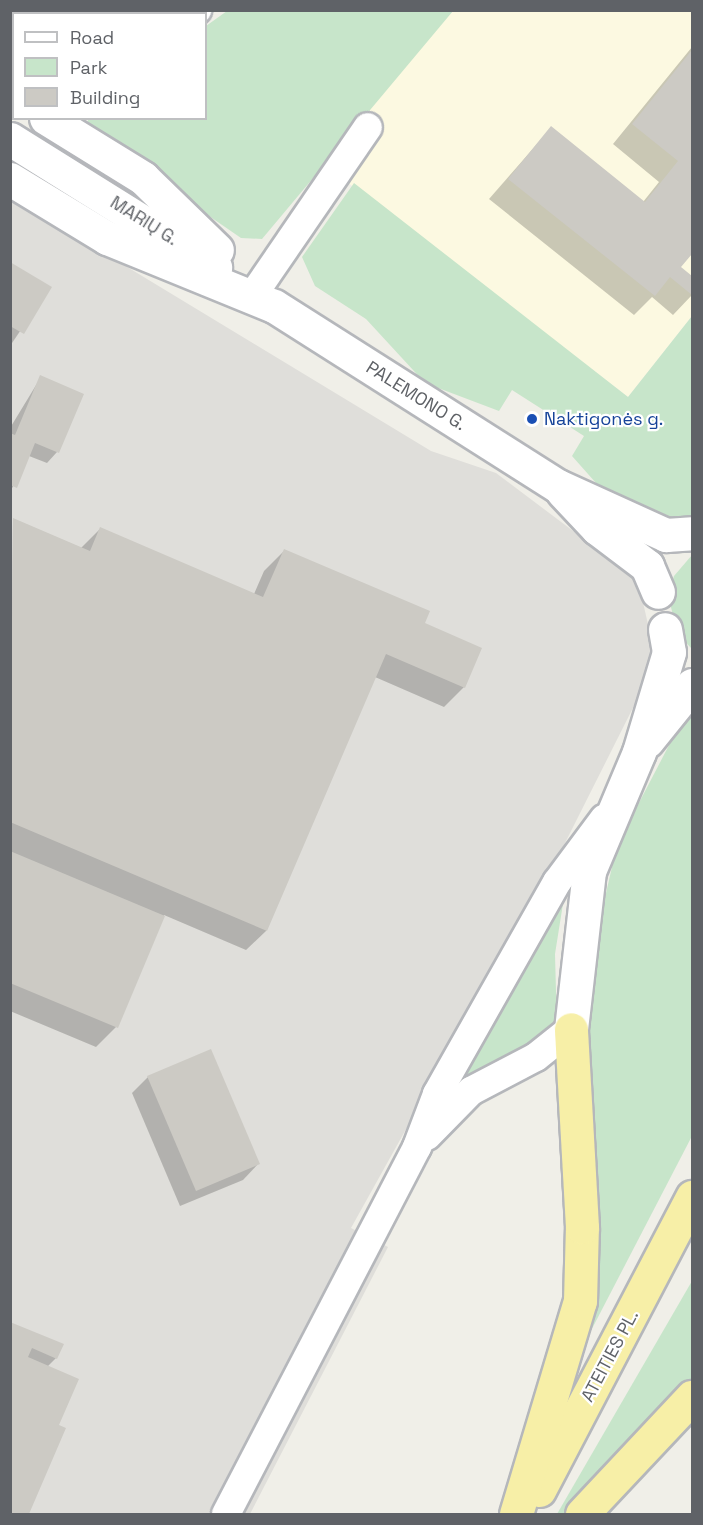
<!DOCTYPE html>
<meta charset="utf-8">
<style>
body{margin:0}
#map{position:relative;width:703px;height:1525px;overflow:hidden;background:#f0efe8;font-family:"Space Grotesk",sans-serif}
div>[style]{position:absolute}
.commercial>*{inset:0;background:#fcf9e1}
.industrial>*{inset:0;background:#dfdeda}
.green>*{inset:0;background:#c7e5ca}
.shadow>*{inset:0;background:#0003}
.building>*{inset:0;background:#cccac4}
.roads{filter:drop-shadow(2px 0 #b5b7bb) drop-shadow(-2px 0 #b5b7bb) drop-shadow(0 2px #b5b7bb) drop-shadow(0 -2px #b5b7bb)}
.minor>*{height:28px;margin:-14px;padding:0 14px;transform-origin:14px;border-radius:14px;background:#fff}
.tertiary>*{height:33px;margin:-16.5px;padding:0 16.5px;transform-origin:16.5px;border-radius:16.5px;background:#fff}
.trunk>*{height:33px;margin:-16.5px;padding:0 16.5px;transform-origin:16.5px;border-radius:16.5px;background:#f7efa7}
.dots>*{width:16px;height:16px;translate:-50% -50%;box-sizing:border-box;border:3px solid #fff;border-radius:50%}
span{translate:-50% -50%;white-space:nowrap;text-align:center;line-height:1.15;-webkit-text-stroke:4.5px #fff;paint-order:stroke}
.street-label{font-size:18px;color:#5f6267}
.transit-label{font-size:18px;color:#164399}
.left{translate:0 -50%;text-align:left}
.frame{position:absolute;inset:0;border:12px solid #5f6267;pointer-events:none}
.legend{position:absolute;left:12px;top:12px;width:195px;height:108px;box-sizing:border-box;background:#fff;border:2px solid #bfc0c2;margin:0;padding:8px 10px;list-style:none;font-size:18px;color:#5f6267}
.legend li{display:flex;align-items:center;gap:12px;height:30px}
.legend b{width:30px;border:2px solid #bfc0c2}
</style>
<div id="map">
<div class="commercial">
<div style="clip-path:polygon(453px 11px,692px 11px,692px 316px,628px 397px,326px 166px,384px 87px)"></div>
</div>
<div class="industrial">
<div style="clip-path:polygon(10px 196px,431px 451px,496px 473px,629px 573px,640px 589px,654px 651px,651px 672px,563px 847px,351px 1228px,388px 1247px,250px 1514px,11px 1514px)"></div>
</div>
<div class="green">
<div style="clip-path:polygon(227px 11px,453px 11px,262px 239px,241px 238px,87px 132px,88px 119px,206px 118px,206px 26px)"></div>
<div style="clip-path:polygon(354px 183px,628px 397px,692px 316px,692px 523px,650px 522px,596px 483px,572px 456px,584px 436px,512px 390px,499px 411px,425px 383px,366px 319px,315px 286px,302px 257px)"></div>
<div style="clip-path:polygon(692px 555px,692px 649px,678px 634px,668px 596px,674px 576px)"></div>
<div style="clip-path:polygon(692px 701px,692px 1136px,582px 1348px,585px 1021px,593px 950px,617px 845px)"></div>
<div style="clip-path:polygon(565px 891px,555px 954px,557px 1028px,444px 1103px)"></div>
<div style="clip-path:polygon(692px 1281px,692px 1382px,573px 1514px,557px 1514px)"></div>
</div>
<div class="shadow">
<div style="clip-path:polygon(14px 18px,14px 41px,10px 36px)"></div>
<div style="clip-path:polygon(692px 47px,692px 251px,679px 268px,692px 278px,692px 295px,673px 315px,652px 297px,634px 315px,489px 199px,551px 128px,643px 202px,659px 182px,613px 144px)"></div>
<div style="clip-path:polygon(10px 264px,50px 287px,10px 346px)"></div>
<div style="clip-path:polygon(41px 377px,82px 394px,57px 452px,47px 463px,29px 456px,10px 492px,10px 428px)"></div>
<div style="clip-path:polygon(13px 519px,81px 548px,100px 529px,254px 594px,264px 571px,284px 551px,423px 624px,464px 687px,444px 707px,375px 677px,266px 931px,246px 950px,164px 915px,116px 1027px,96px 1047px,10px 1011px)"></div>
<div style="clip-path:polygon(148px 1077px,258px 1164px,243px 1180px,180px 1206px,132px 1093px)"></div>
<div style="clip-path:polygon(10px 1323px,56px 1358px,47px 1367px,57px 1426px,64px 1429px,27px 1514px,10px 1514px)"></div>
</div>
<div class="building">
<div style="clip-path:polygon(19px 10px,110px 10px,112px 14px,21px 14px)"></div>
<div style="clip-path:polygon(692px 50px,692px 254px,681px 267px,692px 276px,692px 295px,670px 277px,655px 296px,508px 179px,551px 126px,645px 202px,678px 161px,632px 124px)"></div>
<div style="clip-path:polygon(10px 262px,52px 287px,24px 334px,10px 326px)"></div>
<div style="clip-path:polygon(40px 375px,84px 394px,59px 453px,35px 443px,17px 488px,10px 485px,10px 433px,15px 435px)"></div>
<div style="clip-path:polygon(13px 518px,90px 551px,100px 527px,263px 597px,284px 549px,430px 611px,425px 623px,482px 648px,465px 688px,386px 654px,267px 931px,10px 822px)"></div>
<div style="clip-path:polygon(10px 851px,165px 916px,118px 1028px,10px 983px)"></div>
<div style="clip-path:polygon(211px 1049px,260px 1164px,196px 1191px,147px 1076px)"></div>
<div style="clip-path:polygon(10px 1322px,64px 1344px,57px 1359px,32px 1348px,28px 1357px,79px 1379px,59px 1425px,66px 1428px,29px 1514px,10px 1514px)"></div>
</div>
<div class="roads">
<div class="minor">
<div style="left:193px;top:14px;width:6px;rotate:-45deg"></div>
<div style="left:257px;top:289px;width:196px;rotate:-55.6deg"></div>
<div style="left:427px;top:1136px;width:63px;rotate:-45.6deg"></div>
<div style="left:471px;top:1091px;width:73px;rotate:-27.6deg"></div>
<div style="left:536px;top:1057px;width:45px;rotate:-38.7deg"></div>
<div style="left:226px;top:1514px;width:414px;rotate:-62.5deg"></div>
<div style="left:417px;top:1147px;width:57px;rotate:-69.3deg"></div>
<div style="left:437px;top:1094px;width:244px;rotate:-60.5deg"></div>
<div style="left:557px;top:882px;width:79px;rotate:-53.3deg"></div>
</div>
<div class="tertiary">
<div style="left:10px;top:98px;width:4px;rotate:14deg"></div>
<div style="left:46px;top:118px;width:114px;rotate:31.7deg"></div>
<div style="left:143px;top:178px;width:103px;rotate:44.2deg"></div>
<div style="left:10px;top:139px;width:242px;rotate:32deg"></div>
<div style="left:10px;top:179px;width:114px;rotate:31.3deg"></div>
<div style="left:107px;top:238px;width:180px;rotate:22.2deg"></div>
<div style="left:274px;top:306px;width:336px;rotate:32.4deg"></div>
<div style="left:558px;top:486px;width:119px;rotate:24.4deg"></div>
<div style="left:666px;top:535px;width:26px;rotate:-4deg"></div>
<div style="left:563px;top:492px;width:50px;rotate:46.6deg"></div>
<div style="left:597px;top:528px;width:63px;rotate:37.2deg"></div>
<div style="left:647px;top:566px;width:28px;rotate:67deg"></div>
<div style="left:647px;top:741px;width:72px;rotate:-51.2deg"></div>
<div style="left:571px;top:1029px;width:159px;rotate:-83.5deg"></div>
<div style="left:589px;top:871px;width:129px;rotate:-67.2deg"></div>
<div style="left:639px;top:752px;width:104px;rotate:-73.3deg"></div>
<div style="left:669px;top:652px;width:23px;rotate:-100deg"></div>
</div>
<div class="trunk">
<div style="left:539px;top:1490px;width:331px;rotate:-62.4deg"></div>
<div style="left:516px;top:1514px;width:222px;rotate:-73.3deg"></div>
<div style="left:580px;top:1301px;width:74px;rotate:-88.5deg"></div>
<div style="left:582px;top:1227px;width:198px;rotate:-93.2deg"></div>
<div style="left:582px;top:1514px;width:161px;rotate:-46.8deg"></div>
</div>
</div>
<div class="dots">
<div style="left:532px;top:419px;background:#1a4fb4"></div>
</div>
<div class="street-label">
<span style="left:144px;top:221px;rotate:32deg">MARIŲ G.</span>
<span style="left:416px;top:396px;rotate:32deg">PALEMONO G.</span>
<span style="left:610px;top:1356px;rotate:-62deg">ATEITIES PL.</span>
</div>
<div class="transit-label">
<span class="left" style="left:544px;top:419px">Naktigonės g.</span>
</div>
<div class="frame"></div>
<ul class="legend">
<li><b style="height:8px;background:#fff"></b>Road</li>
<li><b style="height:16px;background:#c7e5ca"></b>Park</li>
<li><b style="height:16px;background:#cccac4"></b>Building</li>
</ul>
</div>
